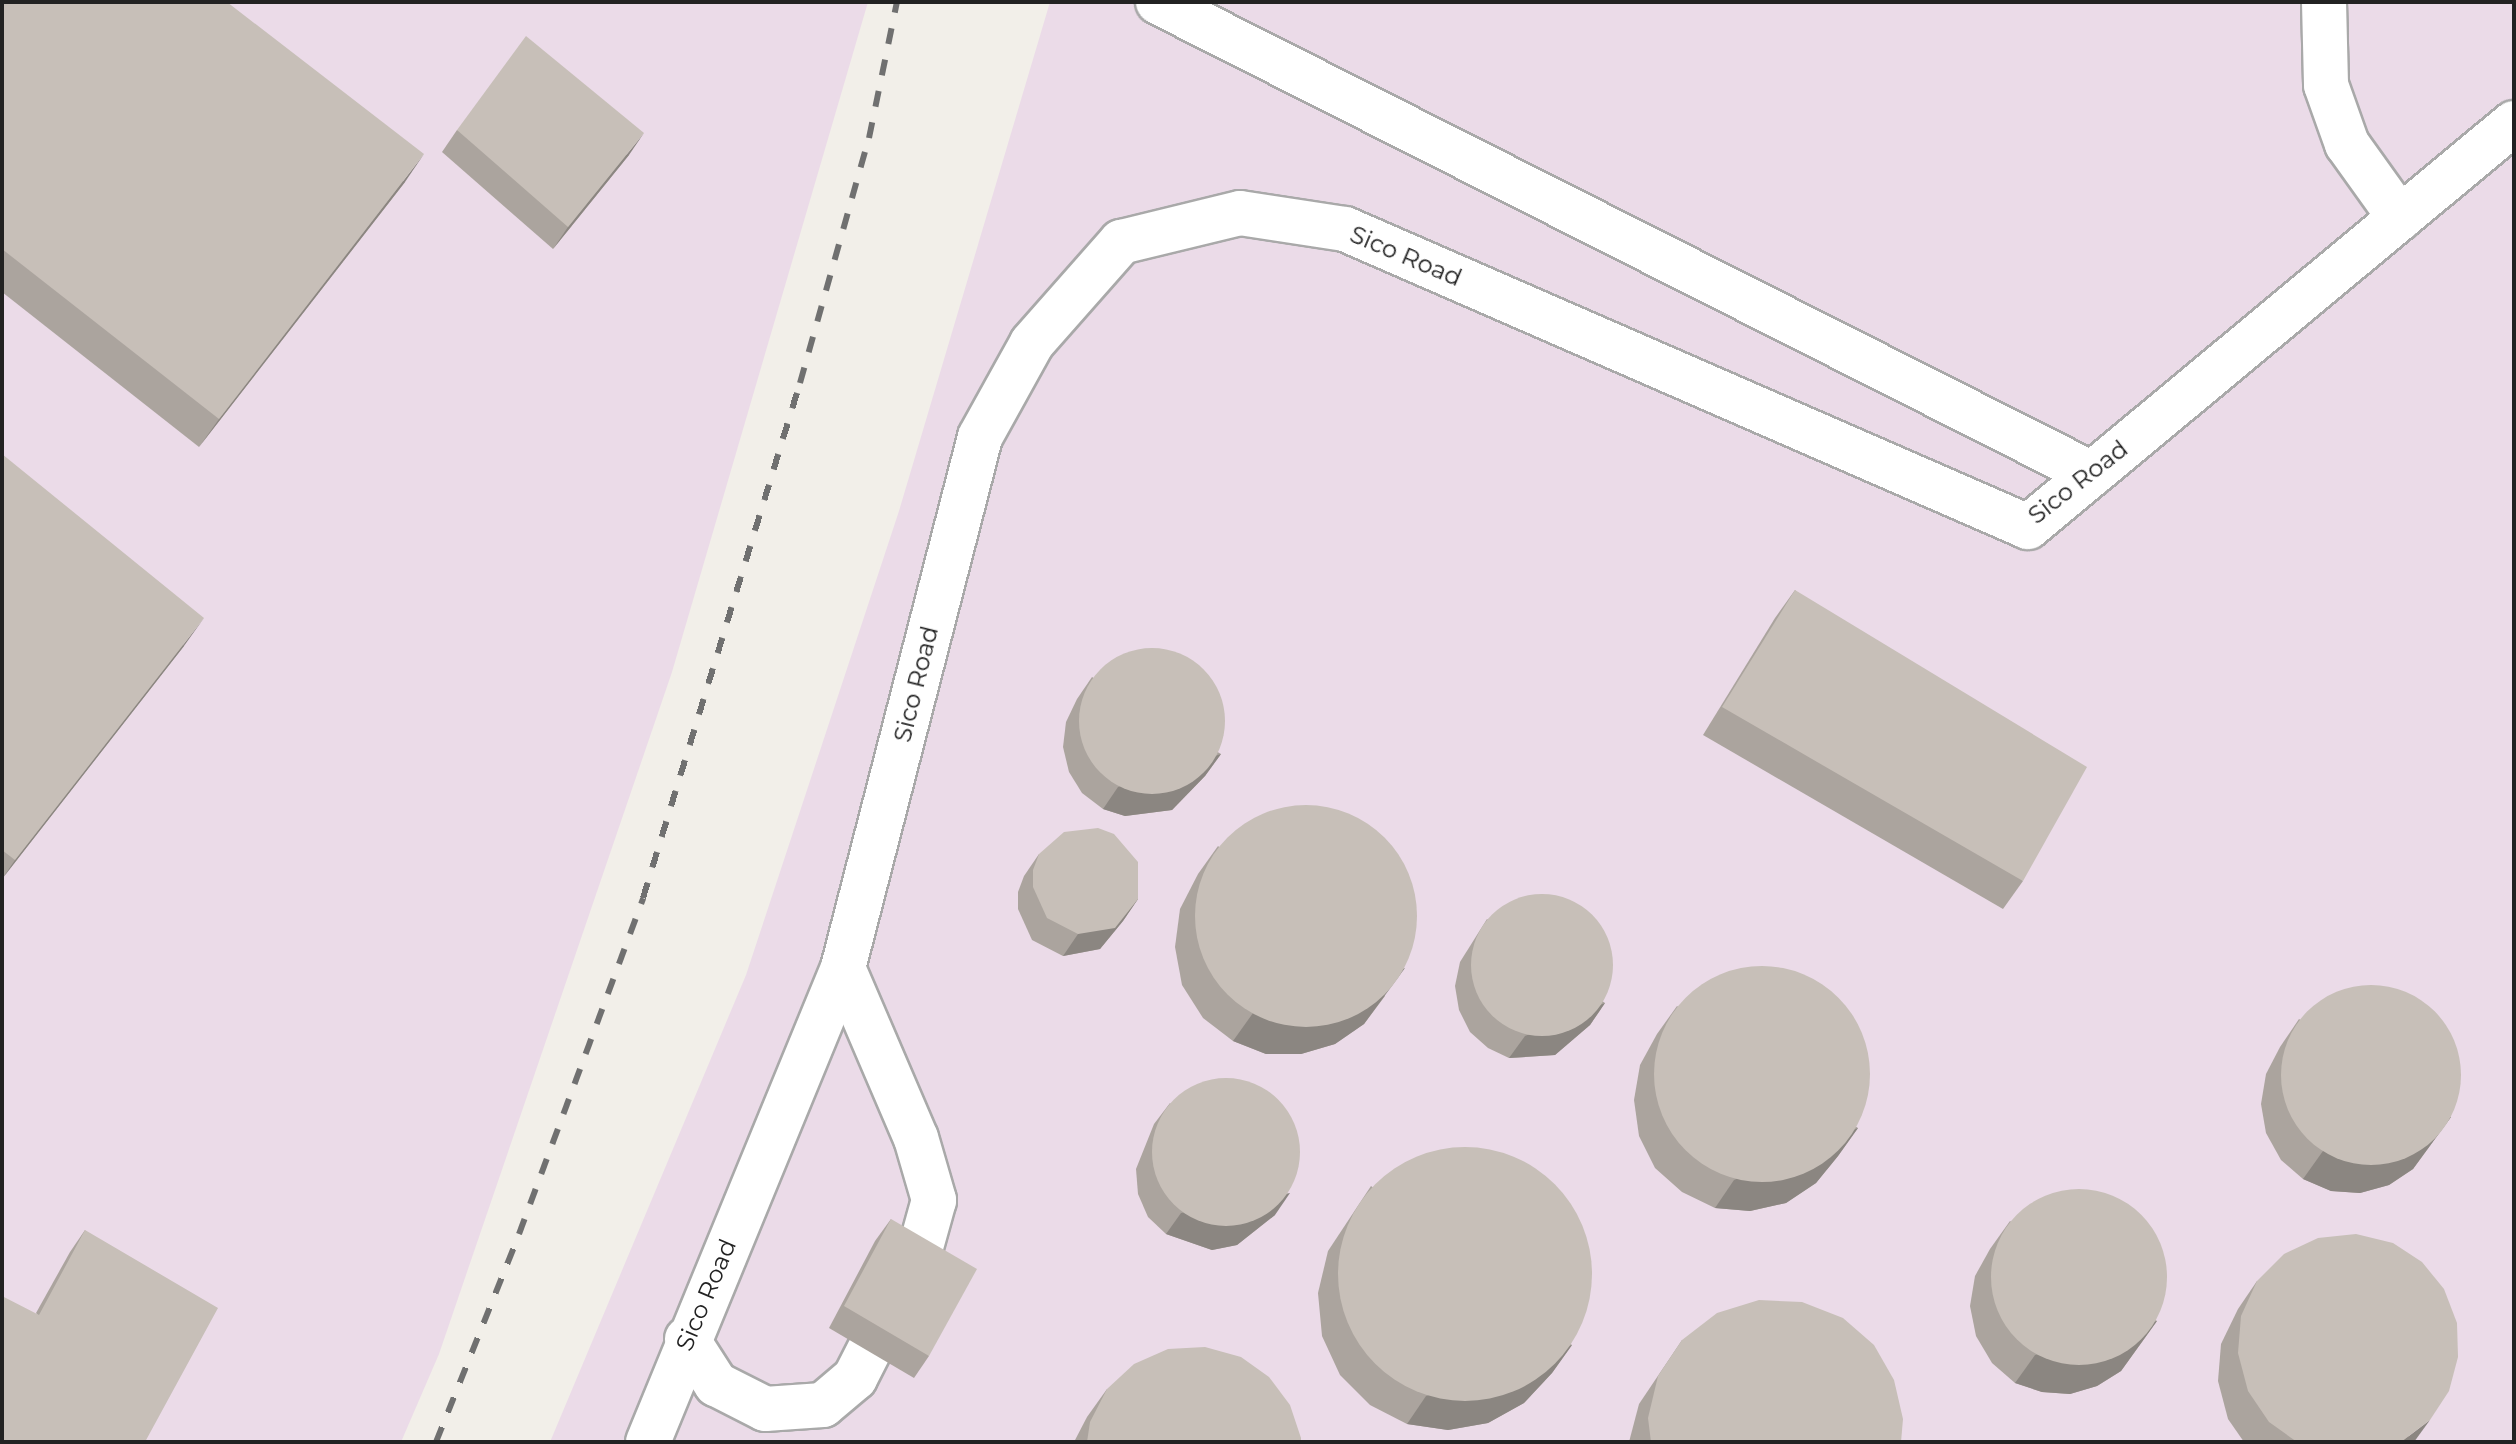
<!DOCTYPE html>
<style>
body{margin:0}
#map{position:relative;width:2516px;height:1444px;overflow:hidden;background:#f2efe9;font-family:Montserrat,sans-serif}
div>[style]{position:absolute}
.industrial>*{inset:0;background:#ebdbe8}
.roads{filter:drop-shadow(2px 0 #a9a9a9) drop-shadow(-2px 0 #a9a9a9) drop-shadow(0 2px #a9a9a9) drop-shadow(0 -2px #a9a9a9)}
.minor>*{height:44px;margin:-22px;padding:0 22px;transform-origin:22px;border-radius:22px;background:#fff}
.rail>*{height:6px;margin-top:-3px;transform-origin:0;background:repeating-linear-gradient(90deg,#707070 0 16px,transparent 0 32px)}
.wall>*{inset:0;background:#aba49e}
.shaded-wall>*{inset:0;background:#8b8681}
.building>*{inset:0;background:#c7bfb8}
.round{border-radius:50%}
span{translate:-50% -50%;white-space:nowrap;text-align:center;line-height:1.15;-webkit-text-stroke:7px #fff;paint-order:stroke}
.street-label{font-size:24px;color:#222}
.frame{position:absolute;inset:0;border:4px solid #222;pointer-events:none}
</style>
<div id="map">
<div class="industrial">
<div style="clip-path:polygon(2px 2px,868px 2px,672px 672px,439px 1354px,401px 1442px,2px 1442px)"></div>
<div style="clip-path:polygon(1050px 2px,2514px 2px,2514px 1442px,550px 1442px,746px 975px,899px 511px)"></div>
</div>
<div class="roads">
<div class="minor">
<div style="left:1158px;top:2px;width:1046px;rotate:26.81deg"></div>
<div style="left:2324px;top:2px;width:83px;rotate:88.6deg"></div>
<div style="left:2326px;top:85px;width:63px;rotate:70.4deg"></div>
<div style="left:2347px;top:144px;width:91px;rotate:54.4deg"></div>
<div style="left:843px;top:968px;width:185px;rotate:66.8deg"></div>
<div style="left:916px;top:1138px;width:65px;rotate:73.8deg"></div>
<div style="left:934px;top:1200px;width:67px;rotate:105.5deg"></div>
<div style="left:687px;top:1339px;width:54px;rotate:57.2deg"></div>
<div style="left:716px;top:1384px;width:55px;rotate:27deg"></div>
<div style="left:765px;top:1409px;width:58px;rotate:-3.9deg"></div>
<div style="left:823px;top:1405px;width:42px;rotate:-40.2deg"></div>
<div style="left:855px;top:1378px;width:30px;rotate:-63deg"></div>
<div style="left:648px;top:1442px;width:513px;rotate:-67.64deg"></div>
<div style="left:843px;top:968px;width:548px;rotate:-75.53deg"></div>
<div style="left:980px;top:437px;width:107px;rotate:-61deg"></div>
<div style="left:1032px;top:343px;width:135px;rotate:-48.6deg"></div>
<div style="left:1121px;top:242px;width:122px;rotate:-13.7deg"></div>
<div style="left:1240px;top:213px;width:106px;rotate:8.7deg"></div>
<div style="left:1345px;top:229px;width:745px;rotate:23.57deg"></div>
<div style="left:2028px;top:527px;width:632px;rotate:-39.74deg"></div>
</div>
</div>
<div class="rail">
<div style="left:436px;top:1442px;width:224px;rotate:-68.2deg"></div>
<div style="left:519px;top:1234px;width:358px;rotate:-69.7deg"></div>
<div style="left:643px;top:898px;width:538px;rotate:-73.05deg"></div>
<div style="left:800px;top:383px;width:255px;rotate:-74.3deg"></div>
<div style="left:869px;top:138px;width:139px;rotate:-78.4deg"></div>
</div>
<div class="wall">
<div style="clip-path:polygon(2px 2px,405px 182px,199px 447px,2px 292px)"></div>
<div style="clip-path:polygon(457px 130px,629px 155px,553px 249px,442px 152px)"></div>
<div style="clip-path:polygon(2px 454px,184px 646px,2px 879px)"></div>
<div style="clip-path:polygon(1795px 590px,2023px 881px,2003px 909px,1703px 735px,1775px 618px)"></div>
<div style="clip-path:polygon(1092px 677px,1221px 754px,1205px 776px,1172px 810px,1125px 816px,1103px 809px,1082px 793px,1069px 772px,1063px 747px,1066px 722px,1077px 699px)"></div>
<div style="clip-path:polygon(1218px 846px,1385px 996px,1364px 1024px,1335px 1044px,1301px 1054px,1266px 1054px,1233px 1041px,1203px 1018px,1182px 985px,1175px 947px,1180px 909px,1198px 874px)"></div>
<div style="clip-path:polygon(1039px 854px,1138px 899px,1123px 921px,1100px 949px,1063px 956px,1032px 940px,1018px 909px,1018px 892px,1024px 876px)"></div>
<div style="clip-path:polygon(1487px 919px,1605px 1003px,1590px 1025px,1555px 1055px,1509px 1058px,1488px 1048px,1470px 1032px,1459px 1010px,1455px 986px,1460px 962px)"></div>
<div style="clip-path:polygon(1677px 1006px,1858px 1128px,1838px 1156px,1816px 1183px,1786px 1203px,1750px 1211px,1715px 1208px,1682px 1192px,1655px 1168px,1639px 1136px,1634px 1100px,1640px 1065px,1657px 1034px)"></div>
<div style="clip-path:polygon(2299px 1019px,2451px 1117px,2413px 1169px,2389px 1185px,2360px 1193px,2331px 1191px,2303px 1179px,2281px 1160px,2266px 1133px,2261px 1104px,2266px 1074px,2280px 1047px)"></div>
<div style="clip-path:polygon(1170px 1103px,1275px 1215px,1237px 1245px,1212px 1250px,1166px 1234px,1148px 1217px,1138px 1194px,1136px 1169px,1154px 1124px)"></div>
<div style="clip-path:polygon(1371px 1186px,1572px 1345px,1552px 1373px,1524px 1403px,1488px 1423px,1448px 1430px,1407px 1424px,1370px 1405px,1340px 1375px,1322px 1336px,1318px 1293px,1328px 1251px)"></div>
<div style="clip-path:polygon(891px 1219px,929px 1356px,914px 1378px,829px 1328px,875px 1241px)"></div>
<div style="clip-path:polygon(2010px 1221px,2157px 1321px,2121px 1371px,2097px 1386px,2070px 1394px,2042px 1392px,2015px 1383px,1992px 1363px,1976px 1336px,1970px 1306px,1975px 1276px,1990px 1249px)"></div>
<div style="clip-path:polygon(85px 1230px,145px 1442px,36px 1313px,70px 1252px)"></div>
<div style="clip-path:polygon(2257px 1281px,2414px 1442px,2244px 1442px,2228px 1419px,2218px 1381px,2221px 1344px,2238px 1309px)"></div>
<div style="clip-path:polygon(1682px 1340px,1901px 1442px,1629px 1442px,1639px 1404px)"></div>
<div style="clip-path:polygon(1107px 1389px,1301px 1442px,1074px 1442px,1087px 1417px)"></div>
</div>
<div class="shaded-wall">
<div style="clip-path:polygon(644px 133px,629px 155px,553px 249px,568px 227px)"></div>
<div style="clip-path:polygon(424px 154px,405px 182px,199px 447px,219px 419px)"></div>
<div style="clip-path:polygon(204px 618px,184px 646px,2px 879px,15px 860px)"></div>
<div style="clip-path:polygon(1221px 754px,1205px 776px,1172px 810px,1125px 816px,1103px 809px,1118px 787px)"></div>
<div style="clip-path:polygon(1138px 899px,1123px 921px,1100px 949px,1063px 956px,1078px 934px)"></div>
<div style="clip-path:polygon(1405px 968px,1364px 1024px,1335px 1044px,1301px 1054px,1266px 1054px,1233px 1041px,1253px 1013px)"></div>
<div style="clip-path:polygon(1605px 1003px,1590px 1025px,1555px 1055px,1509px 1058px,1525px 1036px)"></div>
<div style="clip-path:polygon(2451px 1117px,2413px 1169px,2389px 1185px,2360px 1193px,2331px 1191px,2303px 1179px,2323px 1151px)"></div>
<div style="clip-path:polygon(1858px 1128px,1838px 1156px,1816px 1183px,1786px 1203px,1750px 1211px,1715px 1208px,1734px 1180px)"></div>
<div style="clip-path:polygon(1290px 1193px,1275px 1215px,1237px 1245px,1212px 1250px,1166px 1234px,1181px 1213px)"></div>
<div style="clip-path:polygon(2157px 1321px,2121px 1371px,2097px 1386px,2070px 1394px,2042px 1392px,2015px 1383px,2035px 1355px)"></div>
<div style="clip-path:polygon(1572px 1345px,1552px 1373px,1524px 1403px,1488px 1423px,1448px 1430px,1407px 1424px,1426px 1396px)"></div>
<div style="clip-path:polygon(2430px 1420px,2414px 1442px,2401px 1442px)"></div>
</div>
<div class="building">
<div style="clip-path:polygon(2px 2px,227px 2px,424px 154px,219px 419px,2px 249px)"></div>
<div style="clip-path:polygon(526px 36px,644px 133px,568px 227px,457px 130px)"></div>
<div style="clip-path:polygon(2px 454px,204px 618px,15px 860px,2px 850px)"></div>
<div style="clip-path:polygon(1795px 590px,2087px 767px,2023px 881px,1722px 707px)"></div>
<div class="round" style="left:1079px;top:648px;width:146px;height:146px"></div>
<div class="round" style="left:1195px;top:805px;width:222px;height:222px"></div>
<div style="clip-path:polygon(1098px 828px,1114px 834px,1138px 862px,1138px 899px,1115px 928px,1078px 934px,1047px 918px,1033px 887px,1033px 870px,1039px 854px,1064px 832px)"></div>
<div class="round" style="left:1471px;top:894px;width:142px;height:142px"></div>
<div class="round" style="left:1654px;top:966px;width:216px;height:216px"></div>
<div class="round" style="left:2281px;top:985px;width:180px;height:180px"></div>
<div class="round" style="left:1152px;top:1078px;width:148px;height:148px"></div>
<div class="round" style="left:1338px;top:1147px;width:254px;height:254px"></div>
<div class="round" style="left:1991px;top:1189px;width:176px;height:176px"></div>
<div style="clip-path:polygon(891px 1219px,977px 1269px,929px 1356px,844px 1306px)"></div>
<div style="clip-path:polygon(85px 1230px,218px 1308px,145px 1442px,2px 1442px,2px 1296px,39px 1315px)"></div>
<div style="clip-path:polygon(2356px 1234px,2393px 1243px,2422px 1262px,2444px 1289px,2457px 1323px,2458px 1357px,2449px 1391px,2430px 1420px,2401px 1442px,2297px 1442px,2269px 1422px,2248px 1391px,2238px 1353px,2241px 1316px,2257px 1281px,2284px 1254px,2318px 1238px)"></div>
<div style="clip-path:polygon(1759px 1300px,1802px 1302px,1843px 1318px,1874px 1345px,1894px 1380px,1903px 1419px,1901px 1442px,1651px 1442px,1648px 1418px,1658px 1376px,1682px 1340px,1717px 1313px)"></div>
<div style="clip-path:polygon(1205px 1347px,1241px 1357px,1269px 1377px,1290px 1405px,1301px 1438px,1301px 1442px,1087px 1442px,1090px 1422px,1107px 1389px,1134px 1364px,1168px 1349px)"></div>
</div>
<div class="street-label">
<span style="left:1406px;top:256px;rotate:23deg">Sico Road</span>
<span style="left:2078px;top:482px;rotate:-38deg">Sico Road</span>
<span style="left:916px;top:684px;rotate:-76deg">Sico Road</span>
<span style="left:706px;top:1295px;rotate:-67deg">Sico Road</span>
</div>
<div class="frame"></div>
</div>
